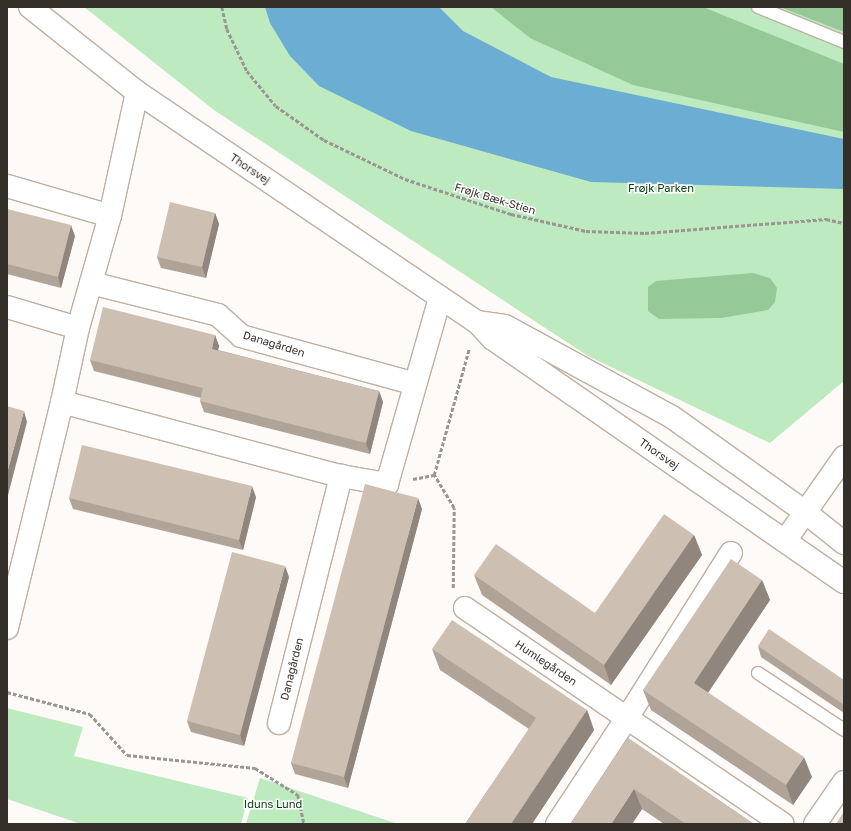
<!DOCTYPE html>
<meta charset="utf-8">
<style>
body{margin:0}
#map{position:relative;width:851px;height:831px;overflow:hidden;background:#fefaf8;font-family:"Golos Text",sans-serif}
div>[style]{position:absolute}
.green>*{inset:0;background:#bdeabe}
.forest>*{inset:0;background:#96c998}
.water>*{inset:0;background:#6cadd4}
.path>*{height:2.5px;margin-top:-1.25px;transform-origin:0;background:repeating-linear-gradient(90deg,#9b9693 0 4px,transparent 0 6px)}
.roads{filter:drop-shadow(1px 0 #beb0a3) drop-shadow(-1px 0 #beb0a3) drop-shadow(0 1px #beb0a3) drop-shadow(0 -1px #beb0a3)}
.service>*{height:12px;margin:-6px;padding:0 6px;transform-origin:6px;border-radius:6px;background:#fff}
.minor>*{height:22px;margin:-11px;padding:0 11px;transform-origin:11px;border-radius:11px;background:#fff}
.tertiary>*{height:22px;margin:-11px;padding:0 11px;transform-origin:11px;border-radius:11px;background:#fff}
.wall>*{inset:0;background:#b0a499}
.shaded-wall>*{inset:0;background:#90867d}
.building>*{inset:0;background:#cdbfb2}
span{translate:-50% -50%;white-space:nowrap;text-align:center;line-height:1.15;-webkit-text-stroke:3px #fff;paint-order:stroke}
.street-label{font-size:11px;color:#352f2a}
.park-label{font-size:11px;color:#064012}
.frame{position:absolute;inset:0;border:8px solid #352f2a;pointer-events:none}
</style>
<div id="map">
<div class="green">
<div style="clip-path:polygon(84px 7px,844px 7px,844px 381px,770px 443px,588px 356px,214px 110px)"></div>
<div style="clip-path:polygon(7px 708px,83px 727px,74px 756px,248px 798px,241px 824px,81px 824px,7px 799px)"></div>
<div style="clip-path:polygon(260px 778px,398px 824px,246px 824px)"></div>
</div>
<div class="forest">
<div style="clip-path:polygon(491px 7px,703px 7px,844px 64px,844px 132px,633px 85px,530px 38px)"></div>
<div style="clip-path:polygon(780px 7px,844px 7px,844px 32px)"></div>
<div style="clip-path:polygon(753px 273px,770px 278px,777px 288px,775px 302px,768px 310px,721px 318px,659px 319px,648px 311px,648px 287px,656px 281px)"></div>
</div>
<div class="water">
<div style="clip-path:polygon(265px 7px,439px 7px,463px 31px,551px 77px,844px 139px,844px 189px,591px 182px,411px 131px,319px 86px,290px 56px,270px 23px)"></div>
</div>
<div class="path">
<div style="left:222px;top:7px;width:23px;rotate:77deg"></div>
<div style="left:227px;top:29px;width:47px;rotate:64.5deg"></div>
<div style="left:247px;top:71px;width:45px;rotate:50.4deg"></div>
<div style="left:276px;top:106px;width:59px;rotate:35.3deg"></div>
<div style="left:324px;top:140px;width:90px;rotate:25.7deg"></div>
<div style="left:405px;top:179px;width:112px;rotate:18.3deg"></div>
<div style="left:511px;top:214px;width:77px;rotate:12.8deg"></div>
<div style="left:586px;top:231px;width:59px;rotate:1.9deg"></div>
<div style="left:645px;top:233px;width:182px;rotate:-4.4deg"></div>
<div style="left:826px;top:219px;width:18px;rotate:13deg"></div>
<div style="left:413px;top:479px;width:21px;rotate:-11deg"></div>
<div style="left:453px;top:588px;width:80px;rotate:-89.3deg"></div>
<div style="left:454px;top:508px;width:39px;rotate:-121deg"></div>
<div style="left:434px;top:475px;width:131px;rotate:-74.5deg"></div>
<div style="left:7px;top:692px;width:86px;rotate:14.8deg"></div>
<div style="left:90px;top:714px;width:55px;rotate:47.9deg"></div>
<div style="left:127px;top:755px;width:129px;rotate:5.8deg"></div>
<div style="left:255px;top:768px;width:51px;rotate:32.1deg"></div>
<div style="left:298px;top:795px;width:30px;rotate:78deg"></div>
</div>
<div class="roads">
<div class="service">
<div style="left:758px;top:7px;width:93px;rotate:22.1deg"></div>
<div style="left:758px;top:673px;width:103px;rotate:33.5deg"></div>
</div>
<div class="minor">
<div style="left:7px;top:186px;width:107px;rotate:16.2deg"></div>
<div style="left:91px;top:283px;width:131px;rotate:14.1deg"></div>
<div style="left:218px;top:315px;width:31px;rotate:42deg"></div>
<div style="left:241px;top:336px;width:180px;rotate:15.4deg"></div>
<div style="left:7px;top:307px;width:74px;rotate:16.5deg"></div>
<div style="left:62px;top:402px;width:76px;rotate:-77.8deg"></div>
<div style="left:78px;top:328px;width:116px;rotate:-74.1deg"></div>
<div style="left:110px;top:216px;width:127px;rotate:-77.7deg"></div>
<div style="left:465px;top:608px;width:384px;rotate:34.2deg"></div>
<div style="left:7px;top:628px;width:233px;rotate:-76.3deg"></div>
<div style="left:62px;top:402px;width:289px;rotate:14.9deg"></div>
<div style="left:341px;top:476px;width:47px;rotate:9.9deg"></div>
<div style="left:387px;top:484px;width:193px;rotate:-74.1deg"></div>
<div style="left:279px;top:723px;width:255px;rotate:-75.9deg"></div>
<div style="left:557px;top:824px;width:127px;rotate:-56.6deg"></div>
<div style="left:627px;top:718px;width:195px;rotate:-57.8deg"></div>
<div style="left:815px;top:824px;width:51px;rotate:-55.4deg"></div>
</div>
<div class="tertiary">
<div style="left:30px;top:7px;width:137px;rotate:38.5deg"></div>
<div style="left:137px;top:92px;width:410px;rotate:34.1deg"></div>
<div style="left:477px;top:322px;width:23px;rotate:47deg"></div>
<div style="left:493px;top:339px;width:427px;rotate:34.7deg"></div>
<div style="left:477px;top:322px;width:28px;rotate:8deg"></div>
<div style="left:505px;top:326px;width:190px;rotate:28.6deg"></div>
<div style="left:672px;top:417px;width:163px;rotate:35.5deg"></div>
<div style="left:805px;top:512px;width:50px;rotate:38.5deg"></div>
<div style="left:785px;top:541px;width:103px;rotate:-54.9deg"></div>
</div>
</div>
<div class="wall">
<div style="clip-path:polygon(7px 209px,75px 236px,61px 288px,7px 274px)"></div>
<div style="clip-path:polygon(215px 213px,219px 224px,206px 278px,161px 268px,157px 257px)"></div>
<div style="clip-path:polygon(215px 335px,219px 346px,218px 350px,379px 391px,383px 402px,370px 454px,204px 412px,200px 401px,201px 398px,94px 371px,90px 360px)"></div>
<div style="clip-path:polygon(256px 497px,243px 550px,73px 509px,69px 498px)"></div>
<div style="clip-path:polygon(422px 509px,348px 788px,295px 774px,291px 763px)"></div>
<div style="clip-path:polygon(694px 535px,702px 555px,611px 685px,482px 595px,474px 575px,595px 613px)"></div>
<div style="clip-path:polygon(289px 577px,244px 746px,191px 732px,187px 721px)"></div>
<div style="clip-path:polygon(762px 580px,770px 600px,708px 693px,812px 777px,793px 805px,651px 710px,643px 690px)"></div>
<div style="clip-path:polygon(758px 646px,844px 680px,844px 713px,761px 657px)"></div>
<div style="clip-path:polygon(432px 649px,587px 710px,594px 730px,532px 824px,465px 824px,529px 729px,440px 670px)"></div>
<div style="clip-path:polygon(628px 738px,754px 824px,664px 824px,642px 809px,632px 824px)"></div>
</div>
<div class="shaded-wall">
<div style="clip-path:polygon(215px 213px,219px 224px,206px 278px,202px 267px)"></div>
<div style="clip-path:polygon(71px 225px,75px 236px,61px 288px,58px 277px)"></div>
<div style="clip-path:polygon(215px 335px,219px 346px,216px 360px,212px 349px)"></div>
<div style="clip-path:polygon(379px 391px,383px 402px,370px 454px,366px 443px)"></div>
<div style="clip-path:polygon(24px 411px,27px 422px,7px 499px,7px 473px)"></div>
<div style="clip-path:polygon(252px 486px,256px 497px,243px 550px,239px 540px)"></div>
<div style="clip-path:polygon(418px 498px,422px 509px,348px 788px,344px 777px)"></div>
<div style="clip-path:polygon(694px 535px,702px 555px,611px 685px,604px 665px)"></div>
<div style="clip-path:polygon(285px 566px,289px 577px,244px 746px,240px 735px)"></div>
<div style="clip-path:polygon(762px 580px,770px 600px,701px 703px,694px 683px)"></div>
<div style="clip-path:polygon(587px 710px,594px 730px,532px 824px,511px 824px)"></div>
<div style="clip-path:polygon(804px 757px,812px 777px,793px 805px,786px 785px)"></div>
<div style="clip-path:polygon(634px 789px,642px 809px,632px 824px,611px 824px)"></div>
</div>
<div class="building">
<div style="clip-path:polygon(170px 202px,215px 213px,202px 267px,157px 257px)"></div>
<div style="clip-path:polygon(7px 209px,71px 225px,58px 277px,7px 264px)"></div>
<div style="clip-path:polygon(103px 307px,215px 335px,212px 349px,379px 391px,366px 443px,200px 401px,203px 388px,90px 360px)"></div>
<div style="clip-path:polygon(7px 406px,24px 411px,7px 473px)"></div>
<div style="clip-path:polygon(82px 445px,252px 486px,239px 540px,69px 498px)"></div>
<div style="clip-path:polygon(365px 484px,418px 498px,344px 777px,291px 763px)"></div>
<div style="clip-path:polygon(664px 514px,694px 535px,604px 665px,474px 575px,496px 544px,595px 613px)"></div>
<div style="clip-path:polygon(232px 552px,285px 566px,240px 735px,187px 721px)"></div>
<div style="clip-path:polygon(731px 559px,762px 580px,694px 683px,804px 757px,786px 785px,643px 690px)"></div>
<div style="clip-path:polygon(452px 620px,587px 710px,511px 824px,465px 824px,536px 718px,432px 649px)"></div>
<div style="clip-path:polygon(769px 629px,844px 680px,844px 705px,758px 646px)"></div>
<div style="clip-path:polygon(628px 738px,754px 824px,686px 824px,634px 789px,611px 824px,570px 824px)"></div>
<div style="clip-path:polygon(843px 813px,844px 813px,844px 824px,836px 824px)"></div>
</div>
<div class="street-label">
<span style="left:250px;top:169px;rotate:34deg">Thorsvej</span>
<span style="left:495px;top:199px;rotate:17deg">Frøjk Bæk-Stien</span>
<span style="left:274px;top:344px;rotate:17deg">Danagården</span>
<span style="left:659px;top:454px;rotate:35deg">Thorsvej</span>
<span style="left:546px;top:663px;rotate:34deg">Humlegården</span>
<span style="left:292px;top:669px;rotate:-76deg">Danagården</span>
</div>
<div class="park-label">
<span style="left:661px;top:188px">Frøjk Parken</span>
<span style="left:273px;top:804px">Iduns Lund</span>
</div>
<div class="frame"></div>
</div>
